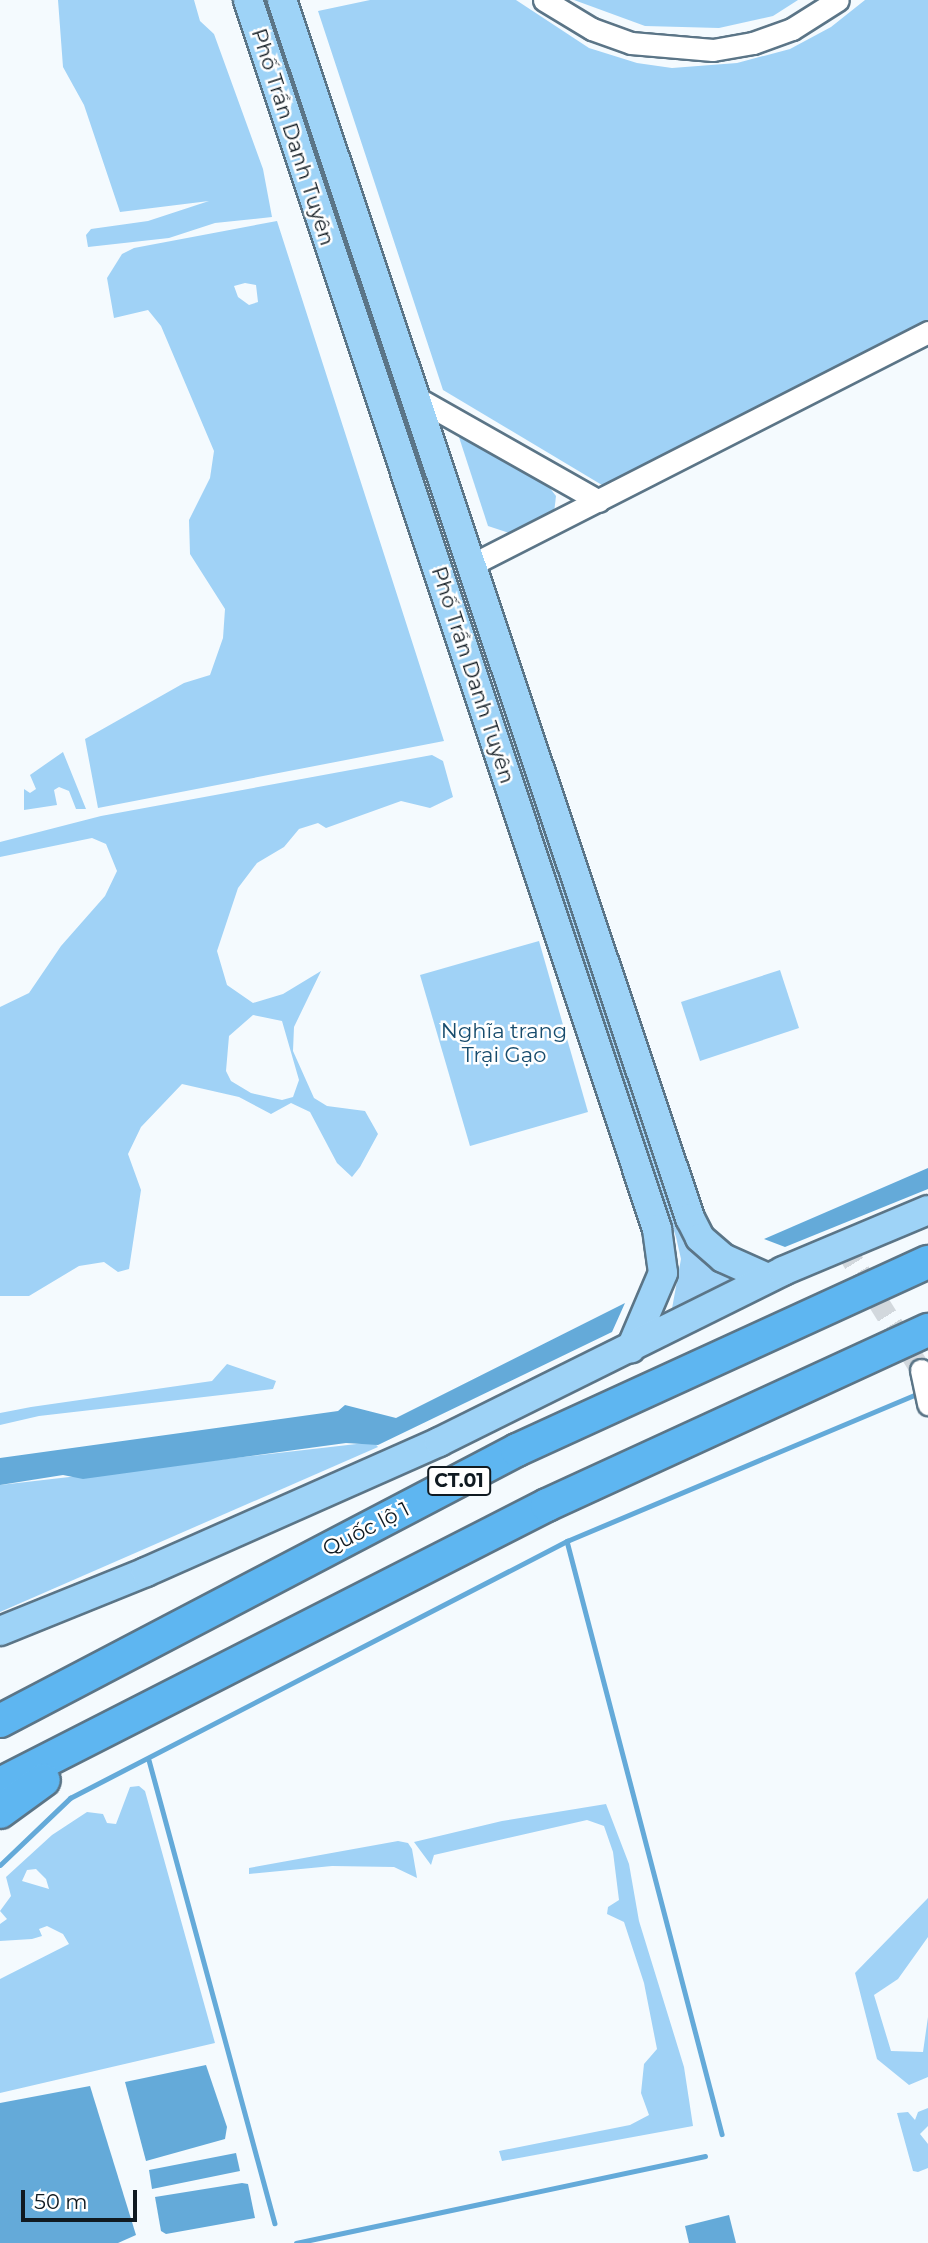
<!DOCTYPE html>
<meta charset="utf-8">
<style>
body{margin:0}
#map{position:relative;width:928px;height:2243px;overflow:hidden;background:#f4fafe;font-family:Montserrat,sans-serif}
div>[style]{position:absolute}
.green>*{inset:0;background:#a0d2f6}
.water>*{inset:0;background:#64aad9}
.stream>*{height:4.5px;margin:-2.25px;padding:0 2.25px;transform-origin:2.25px;border-radius:2.25px;background:#64aad9}
.minor-tunnel>*{height:21px;margin-top:-10.5px;transform-origin:0;background:repeating-linear-gradient(90deg,#d2d8dd 0 21px,transparent 0 31px)}
.roads{filter:drop-shadow(2px 0 #5b7587) drop-shadow(-2px 0 #5b7587) drop-shadow(0 2px #5b7587) drop-shadow(0 -2px #5b7587)}
.minor>*{height:21px;margin:-10.5px;padding:0 10.5px;transform-origin:10.5px;border-radius:10.5px;background:#fff}
.major>*{height:28px;margin:-14px;padding:0 14px;transform-origin:14px;border-radius:14px;background:#9ed3f7}
.highway>*{height:32px;margin:-16px;padding:0 16px;transform-origin:16px;border-radius:16px;background:#5eb6f1}
span{translate:-50% -50%;white-space:nowrap;text-align:center;line-height:1.15;-webkit-text-stroke:5px #fff;paint-order:stroke}
.shield-label span{padding:2px 5px;background:#fff;border:2px solid;border-radius:5px;-webkit-text-stroke-width:0}
.shield-label{font-size:19px;color:#101a21;font-weight:700}
.street-label{font-size:21px;color:#101a21}
.park-label{font-size:21px;color:#174c6d}
.scale{position:absolute;left:21px;top:2190px;width:116px;height:32px;box-sizing:border-box;border:4px solid #101a21;border-top:0;padding-left:9px;font-size:21px;line-height:24px;white-space:nowrap;color:#101a21;-webkit-text-stroke:5px #fff;paint-order:stroke}
</style>
<div id="map">
<div class="green">
<div style="clip-path:polygon(58px 0,194px 0,200px 21px,214px 34px,263px 169px,272px 217px,215px 223px,169px 238px,88px 247px,86px 235px,91px 229px,148px 221px,209px 201px,120px 212px,84px 105px,63px 67px)"></div>
<div style="clip-path:polygon(370px 0,516px 0,589px 48px,637px 63px,672px 68px,737px 63px,790px 49px,831px 27px,865px 0,928px 0,928px 321px,607px 488px,443px 390px,318px 11px)"></div>
<div style="clip-path:polygon(574px 0,798px 0,773px 16px,719px 28px,645px 26px)"></div>
<div style="clip-path:polygon(287px 49px,441px 509px,436px 511px,281px 51px)"></div>
<div style="clip-path:polygon(evenodd,277px 221px,444px 741px,98px 808px,85px 739px,184px 683px,210px 675px,223px 638px,225px 609px,190px 554px,189px 520px,210px 478px,214px 451px,161px 326px,148px 310px,114px 318px,107px 278px,122px 254px,134px 248px,277px 221px,245px 283px,256px 285px,258px 302px,249px 305px,238px 297px,234px 286px,245px 283px)"></div>
<div style="clip-path:polygon(457px 431px,546px 483px,556px 496px,554px 513px,512px 534px,488px 526px)"></div>
<div style="clip-path:polygon(486px 648px,684px 1233px,747px 1281px,671px 1314px,681px 1259px,676px 1237px,483px 652px)"></div>
<div style="clip-path:polygon(63px 752px,86px 809px,76px 809px,69px 791px,59px 787px,54px 790px,57px 805px,24px 810px,24px 789px,30px 793px,36px 789px,30px 775px)"></div>
<div style="clip-path:polygon(evenodd,432px 755px,443px 761px,453px 797px,430px 808px,401px 801px,326px 828px,318px 823px,299px 829px,284px 847px,257px 863px,238px 888px,217px 951px,227px 985px,253px 1003px,283px 994px,321px 971px,294px 1027px,293px 1051px,314px 1098px,327px 1106px,365px 1111px,378px 1134px,360px 1167px,352px 1177px,337px 1163px,310px 1112px,291px 1103px,271px 1114px,239px 1097px,182px 1084px,141px 1127px,128px 1154px,141px 1190px,129px 1269px,118px 1272px,104px 1262px,79px 1266px,29px 1296px,0 1296px,0 1007px,29px 993px,61px 946px,105px 896px,117px 871px,106px 844px,92px 838px,0 857px,0 842px,101px 816px,432px 755px,253px 1015px,282px 1021px,299px 1080px,293px 1097px,282px 1100px,251px 1093px,231px 1081px,226px 1071px,229px 1036px,253px 1015px)"></div>
<div style="clip-path:polygon(539px 941px,588px 1112px,470px 1146px,420px 975px)"></div>
<div style="clip-path:polygon(780px 970px,799px 1028px,700px 1061px,681px 1002px)"></div>
<div style="clip-path:polygon(227px 1364px,276px 1381px,273px 1389px,39px 1416px,0 1425px,0 1413px,31px 1407px,212px 1381px)"></div>
<div style="clip-path:polygon(374px 1442px,378px 1447px,0 1612px,0 1485px)"></div>
<div style="clip-path:polygon(evenodd,139px 1786px,145px 1791px,215px 2043px,0 2093px,0 1979px,69px 1944px,63px 1934px,47px 1926px,39px 1929px,42px 1936px,32px 1939px,0 1941px,0 1924px,7px 1919px,0 1911px,11px 1896px,6px 1877px,52px 1835px,87px 1812px,103px 1814px,107px 1823px,116px 1824px,130px 1787px,139px 1786px,36px 1869px,46px 1879px,49px 1889px,22px 1881px,27px 1870px,36px 1869px)"></div>
<div style="clip-path:polygon(606px 1804px,629px 1864px,639px 1921px,684px 2067px,693px 2126px,502px 2161px,499px 2151px,630px 2125px,649px 2115px,641px 2093px,644px 2064px,657px 2049px,644px 1983px,624px 1922px,607px 1914px,608px 1907px,619px 1900px,613px 1852px,604px 1826px,587px 1820px,434px 1855px,431px 1865px,414px 1842px,502px 1821px)"></div>
<div style="clip-path:polygon(398px 1841px,408px 1843px,412px 1849px,417px 1878px,394px 1867px,332px 1866px,249px 1874px,249px 1868px)"></div>
<div style="clip-path:polygon(928px 1898px,928px 1937px,898px 1979px,874px 1995px,891px 2051px,923px 2052px,928px 2017px,928px 2077px,909px 2085px,877px 2059px,855px 1973px)"></div>
<div style="clip-path:polygon(928px 2108px,928px 2126px,920px 2134px,928px 2144px,928px 2168px,918px 2172px,913px 2171px,897px 2113px,908px 2112px,915px 2120px,918px 2112px)"></div>
</div>
<div class="water">
<div style="clip-path:polygon(928px 1168px,928px 1189px,785px 1247px,764px 1239px)"></div>
<div style="clip-path:polygon(625px 1303px,612px 1332px,378px 1445px,346px 1443px,83px 1479px,63px 1475px,0 1485px,0 1458px,338px 1411px,345px 1405px,396px 1418px)"></div>
<div style="clip-path:polygon(206px 2065px,227px 2127px,225px 2139px,146px 2161px,125px 2082px)"></div>
<div style="clip-path:polygon(90px 2086px,136px 2235px,118px 2243px,0 2243px,0 2103px)"></div>
<div style="clip-path:polygon(236px 2153px,240px 2171px,152px 2189px,149px 2170px)"></div>
<div style="clip-path:polygon(242px 2183px,248px 2184px,255px 2218px,166px 2234px,161px 2231px,155px 2197px)"></div>
<div style="clip-path:polygon(729px 2215px,736px 2243px,689px 2243px,685px 2226px)"></div>
</div>
<div class="stream">
<div style="left:567px;top:1541px;width:613px;rotate:75.35deg"></div>
<div style="left:149px;top:1760px;width:480px;rotate:74.8deg"></div>
<div style="left:0;top:1865px;width:97px;rotate:-43.7deg"></div>
<div style="left:70px;top:1798px;width:560px;rotate:-27.34deg"></div>
<div style="left:567px;top:1541px;width:384px;rotate:-22.8deg"></div>
<div style="left:296px;top:2243px;width:418px;rotate:-12deg"></div>
</div>
<div class="minor-tunnel">
<div style="left:843px;top:1245px;width:147px;rotate:58deg"></div>
</div>
<div class="roads">
<div class="minor">
<div style="left:544px;top:0;width:56px;rotate:31.1deg"></div>
<div style="left:592px;top:29px;width:41px;rotate:19.7deg"></div>
<div style="left:631px;top:43px;width:82px;rotate:4.9deg"></div>
<div style="left:713px;top:50px;width:41px;rotate:-9.9deg"></div>
<div style="left:753px;top:43px;width:41px;rotate:-19.7deg"></div>
<div style="left:792px;top:29px;width:54px;rotate:-32.2deg"></div>
<div style="left:415px;top:397px;width:211px;rotate:29.5deg"></div>
<div style="left:471px;top:565px;width:513px;rotate:-27.01deg"></div>
<div style="left:921px;top:1370px;width:35px;rotate:78deg"></div>
</div>
<div class="major">
<div style="left:248px;top:0;width:1295px;rotate:71.59deg"></div>
<div style="left:657px;top:1229px;width:44px;rotate:82.2deg"></div>
<div style="left:663px;top:1273px;width:82px;rotate:113.1deg"></div>
<div style="left:282px;top:0;width:1285px;rotate:71.48deg"></div>
<div style="left:690px;top:1218px;width:22px;rotate:63deg"></div>
<div style="left:700px;top:1238px;width:30px;rotate:41deg"></div>
<div style="left:723px;top:1258px;width:49px;rotate:24deg"></div>
<div style="left:0;top:1631px;width:157px;rotate:-22deg"></div>
<div style="left:146px;top:1572px;width:321px;rotate:-23.9deg"></div>
<div style="left:439px;top:1442px;width:384px;rotate:-26.4deg"></div>
<div style="left:783px;top:1271px;width:157px;rotate:-22.8deg"></div>
</div>
<div class="highway">
<div style="left:0;top:1721px;width:584px;rotate:-27.66deg"></div>
<div style="left:517px;top:1450px;width:452px;rotate:-24.6deg"></div>
<div style="left:0;top:1784px;width:614px;rotate:-27.02deg"></div>
<div style="left:547px;top:1505px;width:419px;rotate:-24.7deg"></div>
<div style="left:0;top:1812px;width:54px;rotate:-36deg"></div>
</div>
</div>
<div class="shield-label">
<span style="left:459px;top:1481px">CT.01</span>
</div>
<div class="street-label">
<span style="left:293px;top:137px;rotate:72deg">Phố Trần Danh Tuyên</span>
<span style="left:473px;top:675px;rotate:72deg">Phố Trần Danh Tuyên</span>
<span style="left:366px;top:1529px;rotate:-27deg">Quốc lộ 1</span>
</div>
<div class="park-label">
<span style="left:504px;top:1043px">Nghĩa trang<br>Trại Gạo</span>
</div>
<div class="scale">50 m</div>
</div>
